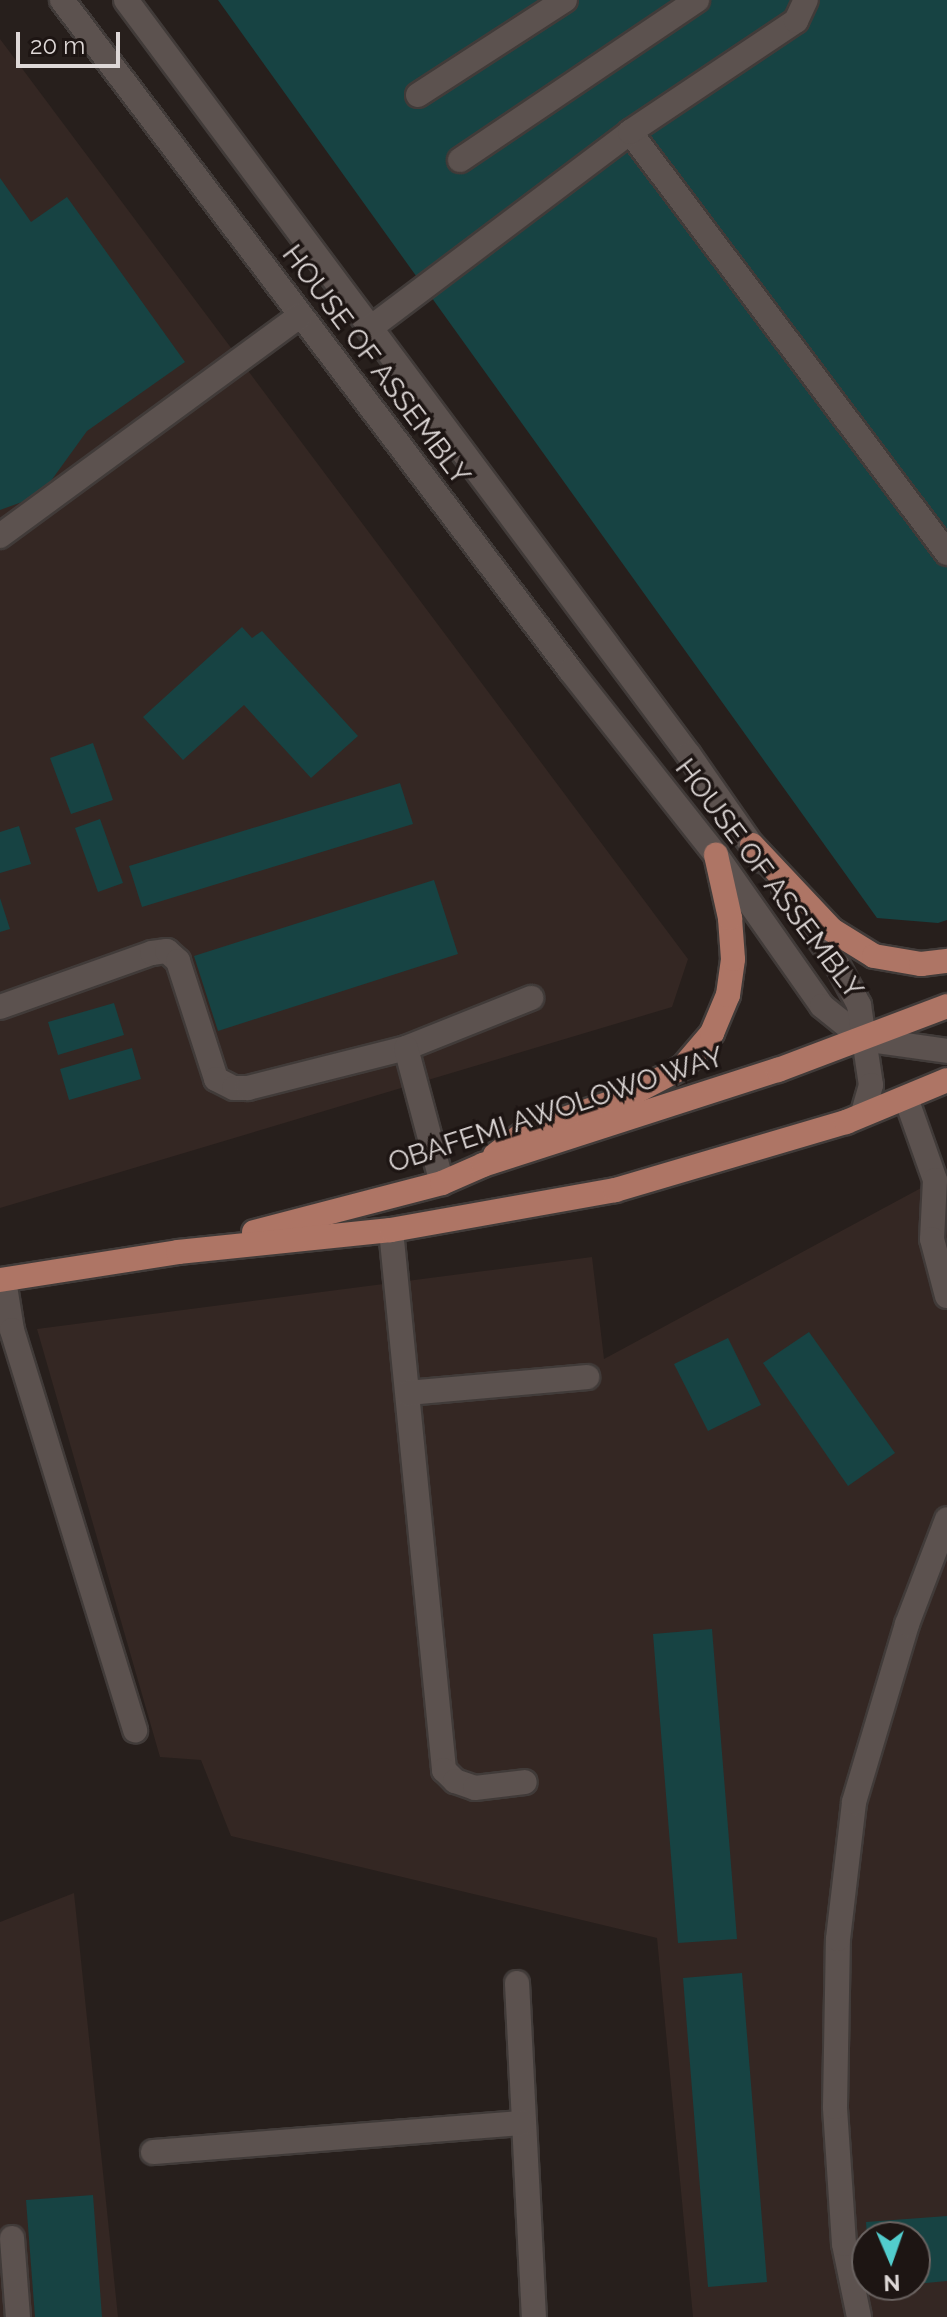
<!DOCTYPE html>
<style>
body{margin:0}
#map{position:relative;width:947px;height:2317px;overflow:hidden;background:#271f1c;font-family:Raleway,sans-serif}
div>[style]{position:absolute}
.built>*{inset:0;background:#342723}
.building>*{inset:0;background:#174343}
.roads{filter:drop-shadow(2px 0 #413b39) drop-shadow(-2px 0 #413b39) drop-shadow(0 2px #413b39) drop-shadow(0 -2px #413b39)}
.minor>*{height:24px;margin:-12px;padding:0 12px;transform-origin:12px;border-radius:12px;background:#5c524f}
.major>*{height:24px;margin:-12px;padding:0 12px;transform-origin:12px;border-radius:12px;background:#ae7565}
span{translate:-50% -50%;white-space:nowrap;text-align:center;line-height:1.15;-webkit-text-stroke:7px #1d1513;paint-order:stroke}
.street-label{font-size:28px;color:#ded8d7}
.north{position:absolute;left:851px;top:2221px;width:80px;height:80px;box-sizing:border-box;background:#1d1513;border:2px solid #6a6361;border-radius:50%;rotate:178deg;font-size:22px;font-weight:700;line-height:32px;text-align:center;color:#ded8d7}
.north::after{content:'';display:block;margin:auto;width:28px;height:36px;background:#52cdcd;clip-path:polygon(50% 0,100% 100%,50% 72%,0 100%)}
.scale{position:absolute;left:16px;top:32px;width:104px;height:36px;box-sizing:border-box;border:4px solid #ded8d7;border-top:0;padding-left:10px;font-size:24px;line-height:28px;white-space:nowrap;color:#ded8d7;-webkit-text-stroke:6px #1d1513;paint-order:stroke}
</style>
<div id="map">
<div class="built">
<div style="clip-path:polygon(0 39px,688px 959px,672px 1007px,0 1208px)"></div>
<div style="clip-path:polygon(evenodd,947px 1174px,947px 2317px,693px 2317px,657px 1938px,231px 1836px,201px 1760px,160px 1757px,37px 1329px,592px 1257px,604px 1359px,947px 1174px,867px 2237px,915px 2237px,915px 2285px,867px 2285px,867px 2237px)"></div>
<div style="clip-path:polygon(74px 1893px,118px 2317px,0 2317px,0 1922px)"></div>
</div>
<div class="building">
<div style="clip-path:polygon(218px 0,947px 0,947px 920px,938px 923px,877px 918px)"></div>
<div style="clip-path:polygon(0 178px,31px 222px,67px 197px,185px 362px,87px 431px,48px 485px,22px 502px,0 510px)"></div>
<div style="clip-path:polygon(242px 627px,252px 638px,262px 631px,358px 736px,311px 778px,244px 705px,183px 760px,143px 717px)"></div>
<div style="clip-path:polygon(93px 743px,113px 800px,71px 814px,50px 758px)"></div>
<div style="clip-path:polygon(400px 783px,413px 824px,142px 907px,129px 866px)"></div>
<div style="clip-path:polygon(100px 819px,123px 883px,98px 892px,75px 828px)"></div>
<div style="clip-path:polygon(19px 826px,31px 864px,0 873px,0 832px)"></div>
<div style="clip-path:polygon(434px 880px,458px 954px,218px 1031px,194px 956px)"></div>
<div style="clip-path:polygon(0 898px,10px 929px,0 932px)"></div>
<div style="clip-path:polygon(114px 1003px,124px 1035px,58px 1055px,48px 1022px)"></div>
<div style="clip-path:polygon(132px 1048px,141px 1079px,69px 1100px,60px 1069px)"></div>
<div style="clip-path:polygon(809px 1332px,895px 1453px,848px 1486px,763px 1363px)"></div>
<div style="clip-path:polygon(728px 1338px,761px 1405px,708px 1431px,674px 1364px)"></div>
<div style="clip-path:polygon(712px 1629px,737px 1939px,678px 1943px,653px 1634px)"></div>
<div style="clip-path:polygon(742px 1973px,767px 2282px,708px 2287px,683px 1978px)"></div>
<div style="clip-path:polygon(93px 2195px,102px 2317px,35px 2317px,26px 2200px)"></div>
<div style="clip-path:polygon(947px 2216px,947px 2281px,915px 2284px,915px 2237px,867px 2237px,866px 2222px)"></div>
</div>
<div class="roads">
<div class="minor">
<div style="left:62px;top:0;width:841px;rotate:52.83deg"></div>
<div style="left:570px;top:670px;width:236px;rotate:51.7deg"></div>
<div style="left:716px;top:855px;width:184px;rotate:54.9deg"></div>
<div style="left:822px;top:1006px;width:53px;rotate:38.8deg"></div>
<div style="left:863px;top:1039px;width:85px;rotate:8.1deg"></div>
<div style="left:126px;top:0;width:942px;rotate:53.29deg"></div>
<div style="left:689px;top:755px;width:128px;rotate:55.2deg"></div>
<div style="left:418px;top:95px;width:175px;rotate:-32.9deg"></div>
<div style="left:630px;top:132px;width:527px;rotate:53.02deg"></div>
<div style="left:460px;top:160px;width:286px;rotate:-34deg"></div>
<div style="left:369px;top:329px;width:327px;rotate:-37deg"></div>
<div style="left:630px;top:132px;width:200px;rotate:-33.8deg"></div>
<div style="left:796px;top:21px;width:23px;rotate:-65deg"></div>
<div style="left:0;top:536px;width:373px;rotate:-36.3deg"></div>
<div style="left:784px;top:889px;width:92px;rotate:54.8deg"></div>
<div style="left:837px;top:964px;width:47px;rotate:61.8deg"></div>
<div style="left:859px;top:1005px;width:81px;rotate:81.5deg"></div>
<div style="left:871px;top:1085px;width:29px;rotate:106deg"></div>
<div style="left:0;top:1007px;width:161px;rotate:-19.6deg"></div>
<div style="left:152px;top:953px;width:15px;rotate:-8deg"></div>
<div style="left:167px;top:951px;width:15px;rotate:42deg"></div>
<div style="left:178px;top:961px;width:124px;rotate:72.1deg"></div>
<div style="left:216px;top:1079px;width:20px;rotate:27deg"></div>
<div style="left:234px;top:1088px;width:14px"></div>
<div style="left:248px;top:1088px;width:163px;rotate:-14.2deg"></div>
<div style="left:406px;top:1048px;width:135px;rotate:-21.8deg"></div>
<div style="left:406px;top:1048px;width:140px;rotate:75.1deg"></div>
<div style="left:906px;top:1098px;width:87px;rotate:70.5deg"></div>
<div style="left:935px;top:1180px;width:59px;rotate:92.9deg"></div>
<div style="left:932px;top:1239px;width:59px;rotate:75.3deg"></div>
<div style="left:391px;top:1230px;width:543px;rotate:84.39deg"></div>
<div style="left:444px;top:1770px;width:16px;rotate:45deg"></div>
<div style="left:455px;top:1781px;width:21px;rotate:19deg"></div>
<div style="left:475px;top:1788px;width:50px;rotate:-6.8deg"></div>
<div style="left:4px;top:1280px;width:51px;rotate:80.9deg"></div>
<div style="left:12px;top:1330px;width:419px;rotate:72.9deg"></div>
<div style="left:408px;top:1393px;width:180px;rotate:-5.1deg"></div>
<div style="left:517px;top:1983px;width:334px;rotate:87.1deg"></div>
<div style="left:153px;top:2152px;width:370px;rotate:-4.5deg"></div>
<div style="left:12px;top:2238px;width:79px;rotate:85.7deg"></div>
<div style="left:859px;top:2317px;width:75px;rotate:-101.6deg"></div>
<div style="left:844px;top:2244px;width:137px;rotate:-93.8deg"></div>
<div style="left:835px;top:2107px;width:168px;rotate:-89deg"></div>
<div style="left:838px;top:1939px;width:138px;rotate:-83.3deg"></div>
<div style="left:854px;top:1802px;width:186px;rotate:-73.4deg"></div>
<div style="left:907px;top:1624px;width:112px;rotate:-69.1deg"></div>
</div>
<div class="major">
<div style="left:752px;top:845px;width:117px;rotate:46.7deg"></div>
<div style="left:832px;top:930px;width:49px;rotate:31.8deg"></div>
<div style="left:874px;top:956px;width:48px;rotate:9.7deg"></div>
<div style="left:921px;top:964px;width:26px;rotate:-7deg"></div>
<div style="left:495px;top:1155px;width:36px;rotate:-37deg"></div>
<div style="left:524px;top:1133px;width:106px;rotate:-19.3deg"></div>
<div style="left:624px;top:1098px;width:67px;rotate:-27.7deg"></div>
<div style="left:683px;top:1067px;width:45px;rotate:-49.5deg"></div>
<div style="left:712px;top:1033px;width:41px;rotate:-67.2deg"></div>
<div style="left:728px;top:995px;width:36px;rotate:-82deg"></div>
<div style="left:733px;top:959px;width:41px;rotate:-94.2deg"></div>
<div style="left:730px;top:918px;width:65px;rotate:-102.5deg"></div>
<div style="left:254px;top:1232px;width:194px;rotate:-14.6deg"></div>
<div style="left:442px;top:1183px;width:45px;rotate:-23.7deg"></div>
<div style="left:483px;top:1165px;width:310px;rotate:-17.9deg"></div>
<div style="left:778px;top:1070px;width:181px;rotate:-20.7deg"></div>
<div style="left:0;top:1280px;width:180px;rotate:-8.9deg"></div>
<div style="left:178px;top:1252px;width:214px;rotate:-5.9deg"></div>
<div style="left:391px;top:1230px;width:228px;rotate:-10.1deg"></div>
<div style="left:615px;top:1190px;width:241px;rotate:-16.4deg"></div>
<div style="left:846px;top:1122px;width:109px;rotate:-22.6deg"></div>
</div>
</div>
<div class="street-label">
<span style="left:376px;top:365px;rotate:53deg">HOUSE OF ASSEMBLY</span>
<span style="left:769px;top:879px;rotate:53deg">HOUSE OF ASSEMBLY</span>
<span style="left:556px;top:1110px;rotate:-18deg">OBAFEMI AWOLOWO WAY</span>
</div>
<div class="north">N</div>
<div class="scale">20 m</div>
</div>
